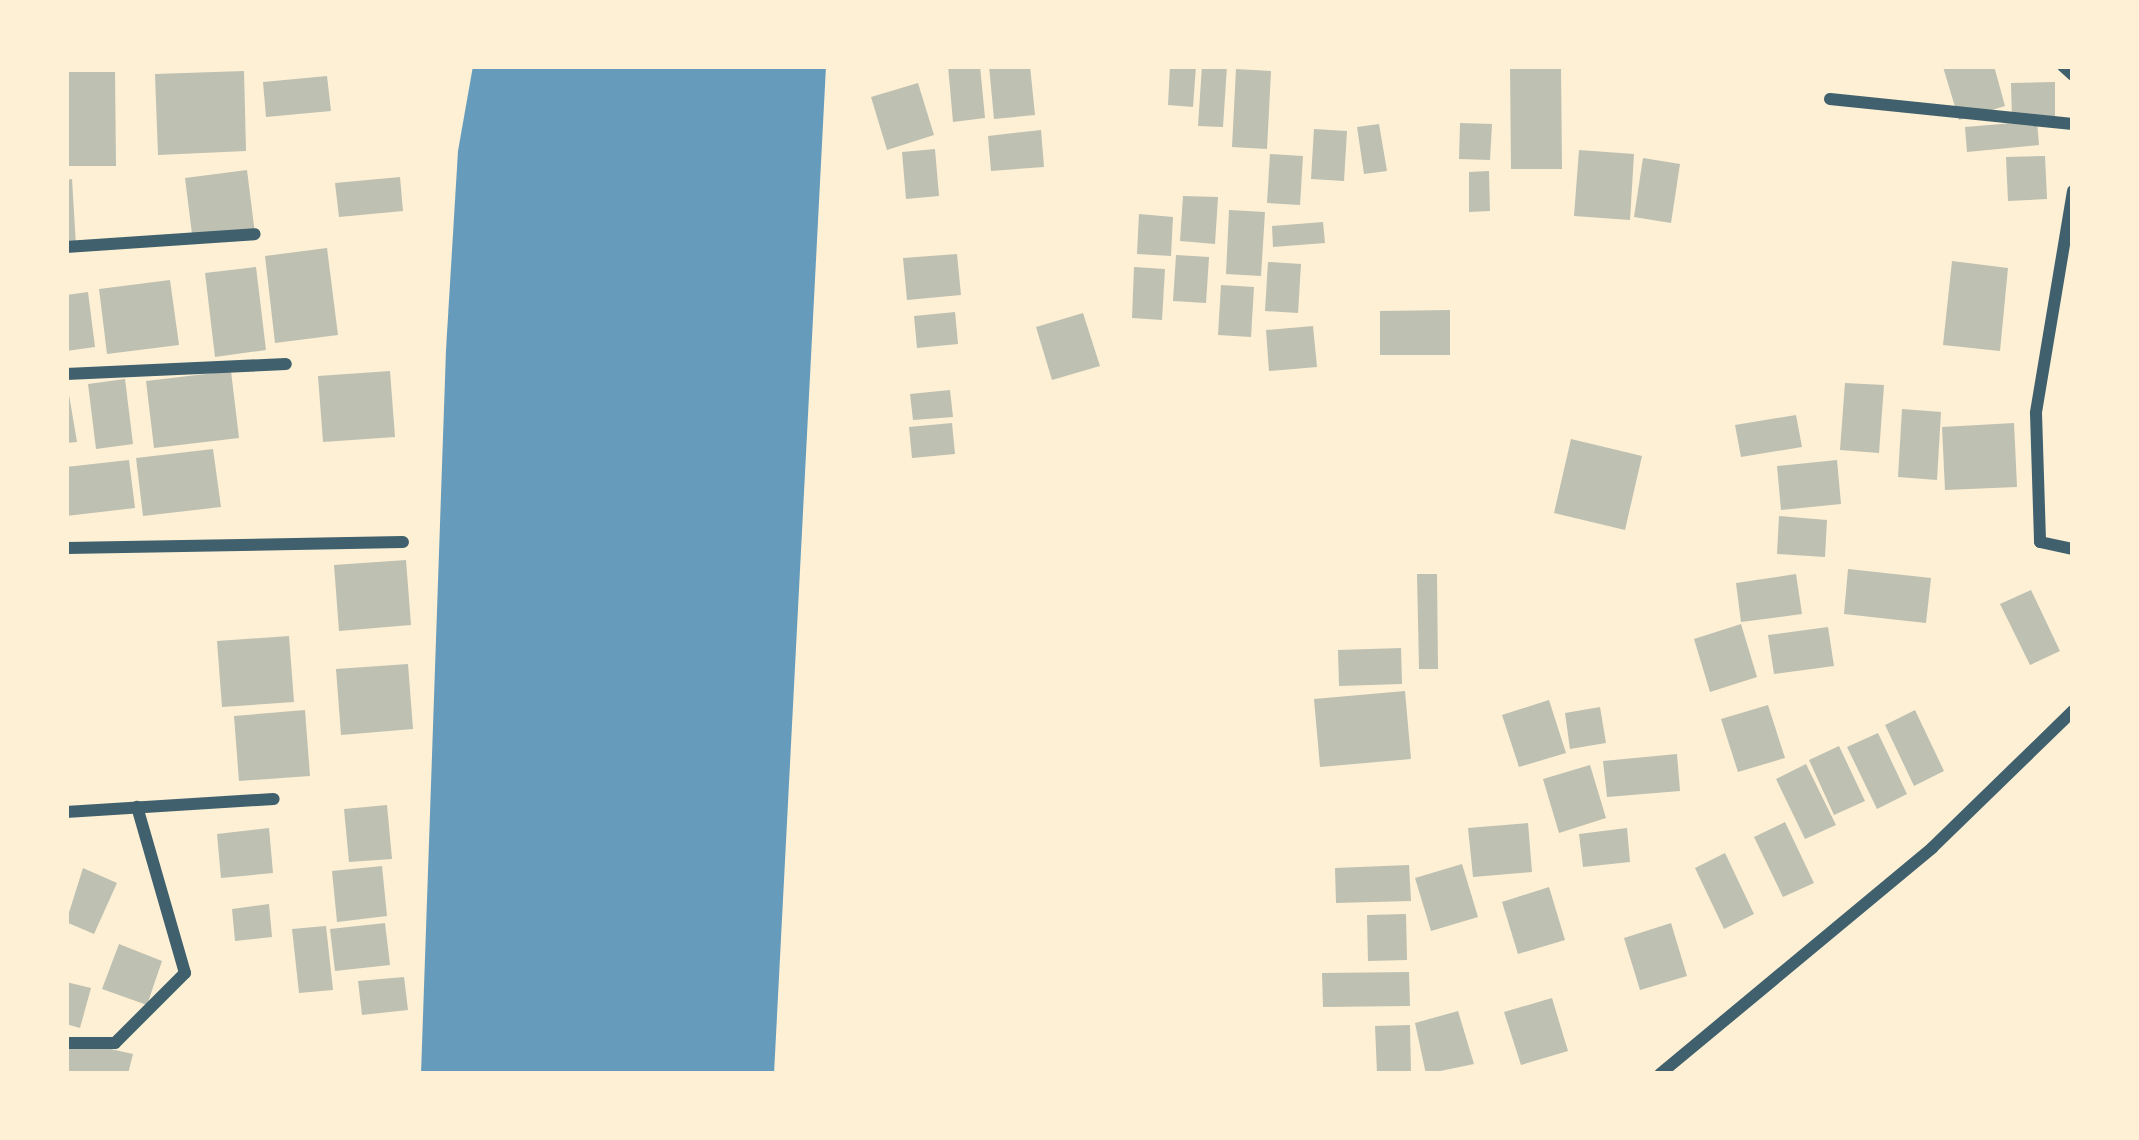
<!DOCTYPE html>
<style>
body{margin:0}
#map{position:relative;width:2139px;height:1140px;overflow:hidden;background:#fdf0d5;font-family:"Zilla Slab",serif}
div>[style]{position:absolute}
.water>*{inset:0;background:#669bbc}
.building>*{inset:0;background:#bec0b2}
.minor>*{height:12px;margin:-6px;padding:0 6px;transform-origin:6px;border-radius:6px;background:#3f606c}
span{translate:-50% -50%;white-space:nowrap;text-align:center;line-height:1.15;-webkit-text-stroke:9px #fdf0d5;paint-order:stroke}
.frame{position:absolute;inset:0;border:69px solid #fdf0d5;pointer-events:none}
</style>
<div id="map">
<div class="water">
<div style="clip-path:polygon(473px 66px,826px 66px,774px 1074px,421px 1074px,446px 350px,458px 151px)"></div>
</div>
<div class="building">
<div style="clip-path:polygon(948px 66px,980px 66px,985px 118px,953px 122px)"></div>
<div style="clip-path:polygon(989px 66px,1030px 66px,1035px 115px,994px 119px)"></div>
<div style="clip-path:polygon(1170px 66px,1196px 66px,1193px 107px,1168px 105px)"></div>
<div style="clip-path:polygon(1202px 66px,1227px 66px,1223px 127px,1198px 126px)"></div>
<div style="clip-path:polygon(1510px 66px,1561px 66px,1562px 169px,1511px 169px)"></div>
<div style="clip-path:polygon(1994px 66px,2005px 106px,1959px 120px,1943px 67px)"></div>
<div style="clip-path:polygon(1236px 69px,1271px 71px,1267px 149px,1232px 147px)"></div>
<div style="clip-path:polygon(244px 71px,246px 151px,158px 155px,155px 74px)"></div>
<div style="clip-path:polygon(66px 72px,115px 72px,116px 166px,66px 166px)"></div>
<div style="clip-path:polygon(327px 76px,331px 111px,266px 117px,263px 82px)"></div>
<div style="clip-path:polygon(2055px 82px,2055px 118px,2012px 119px,2011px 83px)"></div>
<div style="clip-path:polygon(918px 83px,934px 135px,887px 150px,871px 97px)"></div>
<div style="clip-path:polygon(2037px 121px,2039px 145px,1967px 152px,1965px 127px)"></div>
<div style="clip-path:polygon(1460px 123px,1492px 124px,1490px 160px,1459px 159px)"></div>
<div style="clip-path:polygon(1379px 124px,1387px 171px,1364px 174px,1357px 127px)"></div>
<div style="clip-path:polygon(1314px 129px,1347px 131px,1344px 181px,1311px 179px)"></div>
<div style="clip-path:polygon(1041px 130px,1044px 167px,991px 171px,988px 136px)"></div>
<div style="clip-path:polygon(935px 149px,939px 196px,906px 199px,902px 152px)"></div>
<div style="clip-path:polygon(1579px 150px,1634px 154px,1630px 220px,1574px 216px)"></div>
<div style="clip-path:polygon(1270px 154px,1303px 156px,1300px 205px,1267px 203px)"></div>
<div style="clip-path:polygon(2045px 156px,2047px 199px,2008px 201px,2006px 157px)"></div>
<div style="clip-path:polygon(1643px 158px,1680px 164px,1671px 223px,1634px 217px)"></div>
<div style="clip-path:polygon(247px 170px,255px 234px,193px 242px,185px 178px)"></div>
<div style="clip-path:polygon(1489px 171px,1490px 211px,1469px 212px,1469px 172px)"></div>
<div style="clip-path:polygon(400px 177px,403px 211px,339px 217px,335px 183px)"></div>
<div style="clip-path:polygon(72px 179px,76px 246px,66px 247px,66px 180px)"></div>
<div style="clip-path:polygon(1183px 196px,1218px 197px,1215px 244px,1180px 241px)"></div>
<div style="clip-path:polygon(1229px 210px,1265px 212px,1261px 276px,1226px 274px)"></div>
<div style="clip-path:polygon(1139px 214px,1173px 217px,1171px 256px,1137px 254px)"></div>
<div style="clip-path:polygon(1323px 222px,1325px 243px,1273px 247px,1272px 226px)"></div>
<div style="clip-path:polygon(327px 248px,338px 335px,275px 343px,265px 256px)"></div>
<div style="clip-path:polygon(957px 254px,961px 295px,907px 300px,903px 258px)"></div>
<div style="clip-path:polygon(1176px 255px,1209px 257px,1206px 303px,1173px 301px)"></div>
<div style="clip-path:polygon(1952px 261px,2008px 268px,2000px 351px,1943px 345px)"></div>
<div style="clip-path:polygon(1268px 262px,1301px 264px,1298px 313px,1265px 311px)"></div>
<div style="clip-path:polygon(256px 267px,266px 350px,215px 357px,205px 273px)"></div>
<div style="clip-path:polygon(1134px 267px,1165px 269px,1162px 320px,1132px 318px)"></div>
<div style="clip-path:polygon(170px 280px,179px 345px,107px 354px,99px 289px)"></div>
<div style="clip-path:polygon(1221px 285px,1254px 287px,1251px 337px,1218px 335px)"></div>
<div style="clip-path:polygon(88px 292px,95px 347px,66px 351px,66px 295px)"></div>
<div style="clip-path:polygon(1450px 310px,1450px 355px,1380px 355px,1380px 311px)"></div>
<div style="clip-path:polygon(955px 312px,958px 344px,917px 348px,914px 316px)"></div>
<div style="clip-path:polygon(1083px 313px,1100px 366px,1052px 380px,1036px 327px)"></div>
<div style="clip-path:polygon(1313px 326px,1317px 367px,1269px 371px,1266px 330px)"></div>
<div style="clip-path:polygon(231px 371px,239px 438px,154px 448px,146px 381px)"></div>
<div style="clip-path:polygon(390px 371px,395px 437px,323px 442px,318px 376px)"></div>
<div style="clip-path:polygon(66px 377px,77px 442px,66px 443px)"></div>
<div style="clip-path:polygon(125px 379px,133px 444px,96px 449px,88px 384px)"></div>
<div style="clip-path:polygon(1845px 383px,1884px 385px,1879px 453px,1840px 450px)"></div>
<div style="clip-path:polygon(950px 390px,953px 417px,913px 420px,910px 394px)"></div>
<div style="clip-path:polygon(1902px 409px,1941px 412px,1937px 480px,1898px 477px)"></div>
<div style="clip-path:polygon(1796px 415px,1802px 447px,1741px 457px,1735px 425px)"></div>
<div style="clip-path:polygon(952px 423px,955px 454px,912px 458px,909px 427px)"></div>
<div style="clip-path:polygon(2014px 423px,2017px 487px,1945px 490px,1942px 427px)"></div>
<div style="clip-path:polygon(1571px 439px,1642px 456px,1625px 530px,1554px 513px)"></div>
<div style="clip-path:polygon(213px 449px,221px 507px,143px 516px,136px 458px)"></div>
<div style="clip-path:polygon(129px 460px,135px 508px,66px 516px,66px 467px)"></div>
<div style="clip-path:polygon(1837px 460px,1841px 504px,1781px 510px,1777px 466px)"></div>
<div style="clip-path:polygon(1779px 516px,1827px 520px,1825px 557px,1777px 554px)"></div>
<div style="clip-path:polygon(406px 560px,411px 625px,339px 631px,334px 565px)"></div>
<div style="clip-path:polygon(1848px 569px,1931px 578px,1926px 623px,1844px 614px)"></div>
<div style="clip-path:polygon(1417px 574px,1437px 574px,1438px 669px,1419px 669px)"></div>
<div style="clip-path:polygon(1796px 574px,1802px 614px,1741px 622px,1736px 583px)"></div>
<div style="clip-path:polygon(2031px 590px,2060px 651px,2030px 665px,2000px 604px)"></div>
<div style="clip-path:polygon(1741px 624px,1757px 677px,1710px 692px,1694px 639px)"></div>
<div style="clip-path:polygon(1828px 627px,1834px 666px,1774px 674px,1768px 635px)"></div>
<div style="clip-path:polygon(289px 636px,294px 702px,222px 707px,217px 641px)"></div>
<div style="clip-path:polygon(1401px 648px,1402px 684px,1339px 686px,1338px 650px)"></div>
<div style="clip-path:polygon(408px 664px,413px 729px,341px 735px,336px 669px)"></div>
<div style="clip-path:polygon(1405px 691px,1411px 759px,1320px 767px,1314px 699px)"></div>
<div style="clip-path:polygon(1549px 700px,1566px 753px,1519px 767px,1502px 715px)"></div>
<div style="clip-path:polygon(1768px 705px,1785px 758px,1738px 772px,1721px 719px)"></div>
<div style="clip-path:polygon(1600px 707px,1606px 743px,1570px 749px,1565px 713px)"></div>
<div style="clip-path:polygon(305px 710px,310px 776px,239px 781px,234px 716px)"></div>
<div style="clip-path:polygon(1915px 710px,1944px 771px,1914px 786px,1885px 725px)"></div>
<div style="clip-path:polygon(1878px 733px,1907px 794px,1877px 809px,1847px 747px)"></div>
<div style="clip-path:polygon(1839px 746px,1865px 801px,1834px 815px,1809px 760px)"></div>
<div style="clip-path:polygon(1677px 754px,1680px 791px,1607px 797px,1603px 761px)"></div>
<div style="clip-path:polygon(1806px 764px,1836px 825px,1805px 839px,1776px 779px)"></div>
<div style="clip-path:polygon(1590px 765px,1606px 818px,1559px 833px,1543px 779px)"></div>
<div style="clip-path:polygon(387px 805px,392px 859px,349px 862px,344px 809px)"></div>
<div style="clip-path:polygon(1785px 822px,1814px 883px,1783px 897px,1754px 837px)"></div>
<div style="clip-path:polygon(1528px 823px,1532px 872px,1473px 877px,1468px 828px)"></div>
<div style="clip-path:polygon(269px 828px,273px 873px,221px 878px,217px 834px)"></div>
<div style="clip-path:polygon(1627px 828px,1630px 862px,1583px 867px,1579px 834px)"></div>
<div style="clip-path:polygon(1725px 853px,1754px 914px,1724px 929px,1695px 868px)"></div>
<div style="clip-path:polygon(1462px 864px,1478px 917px,1431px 931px,1415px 878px)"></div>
<div style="clip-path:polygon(1409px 865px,1411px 901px,1336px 903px,1335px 868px)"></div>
<div style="clip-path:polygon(382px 866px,387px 916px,337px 922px,332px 871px)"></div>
<div style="clip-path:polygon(83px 868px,117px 883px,94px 934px,66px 922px)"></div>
<div style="clip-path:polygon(1549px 887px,1565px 940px,1518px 954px,1502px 902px)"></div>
<div style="clip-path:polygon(269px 904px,272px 937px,235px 941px,232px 909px)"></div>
<div style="clip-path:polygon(1406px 914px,1407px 960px,1368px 961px,1367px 915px)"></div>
<div style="clip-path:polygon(385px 923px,390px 965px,335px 971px,330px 929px)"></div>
<div style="clip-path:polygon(1671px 923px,1687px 976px,1640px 990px,1624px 938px)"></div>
<div style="clip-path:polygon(326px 926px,333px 990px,299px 993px,292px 929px)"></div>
<div style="clip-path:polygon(119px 944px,162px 961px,147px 1005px,102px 989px)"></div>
<div style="clip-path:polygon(1409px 972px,1410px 1006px,1323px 1007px,1322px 973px)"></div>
<div style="clip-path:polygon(404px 977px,408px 1010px,362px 1015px,358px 981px)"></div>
<div style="clip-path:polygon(66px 982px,91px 988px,80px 1028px,66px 1024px)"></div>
<div style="clip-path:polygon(1552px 998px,1568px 1051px,1521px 1065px,1504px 1012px)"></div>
<div style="clip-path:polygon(1458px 1011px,1474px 1064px,1426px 1074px,1415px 1023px)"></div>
<div style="clip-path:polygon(1410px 1025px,1411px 1072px,1377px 1073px,1375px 1026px)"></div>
<div style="clip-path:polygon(66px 1039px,133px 1054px,128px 1074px,66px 1074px)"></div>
</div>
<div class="minor">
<div style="left:2063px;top:66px;width:13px;rotate:42deg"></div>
<div style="left:1830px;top:99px;width:244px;rotate:5.9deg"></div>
<div style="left:2073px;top:191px;width:225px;rotate:99.5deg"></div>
<div style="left:2036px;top:413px;width:129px;rotate:88.2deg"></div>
<div style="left:2040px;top:542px;width:34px;rotate:12deg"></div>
<div style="left:66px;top:247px;width:189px;rotate:-3.9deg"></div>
<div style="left:66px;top:374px;width:220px;rotate:-2.6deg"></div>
<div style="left:66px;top:548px;width:337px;rotate:-1deg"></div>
<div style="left:66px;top:812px;width:208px;rotate:-3.6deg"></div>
<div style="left:66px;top:1043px;width:49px"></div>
<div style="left:115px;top:1043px;width:99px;rotate:-45deg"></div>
<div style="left:185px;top:973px;width:173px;rotate:-106.1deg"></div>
<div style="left:1660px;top:1074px;width:354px;rotate:-39.7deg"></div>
<div style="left:1932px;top:848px;width:197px;rotate:-44.2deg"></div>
</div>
<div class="frame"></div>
</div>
